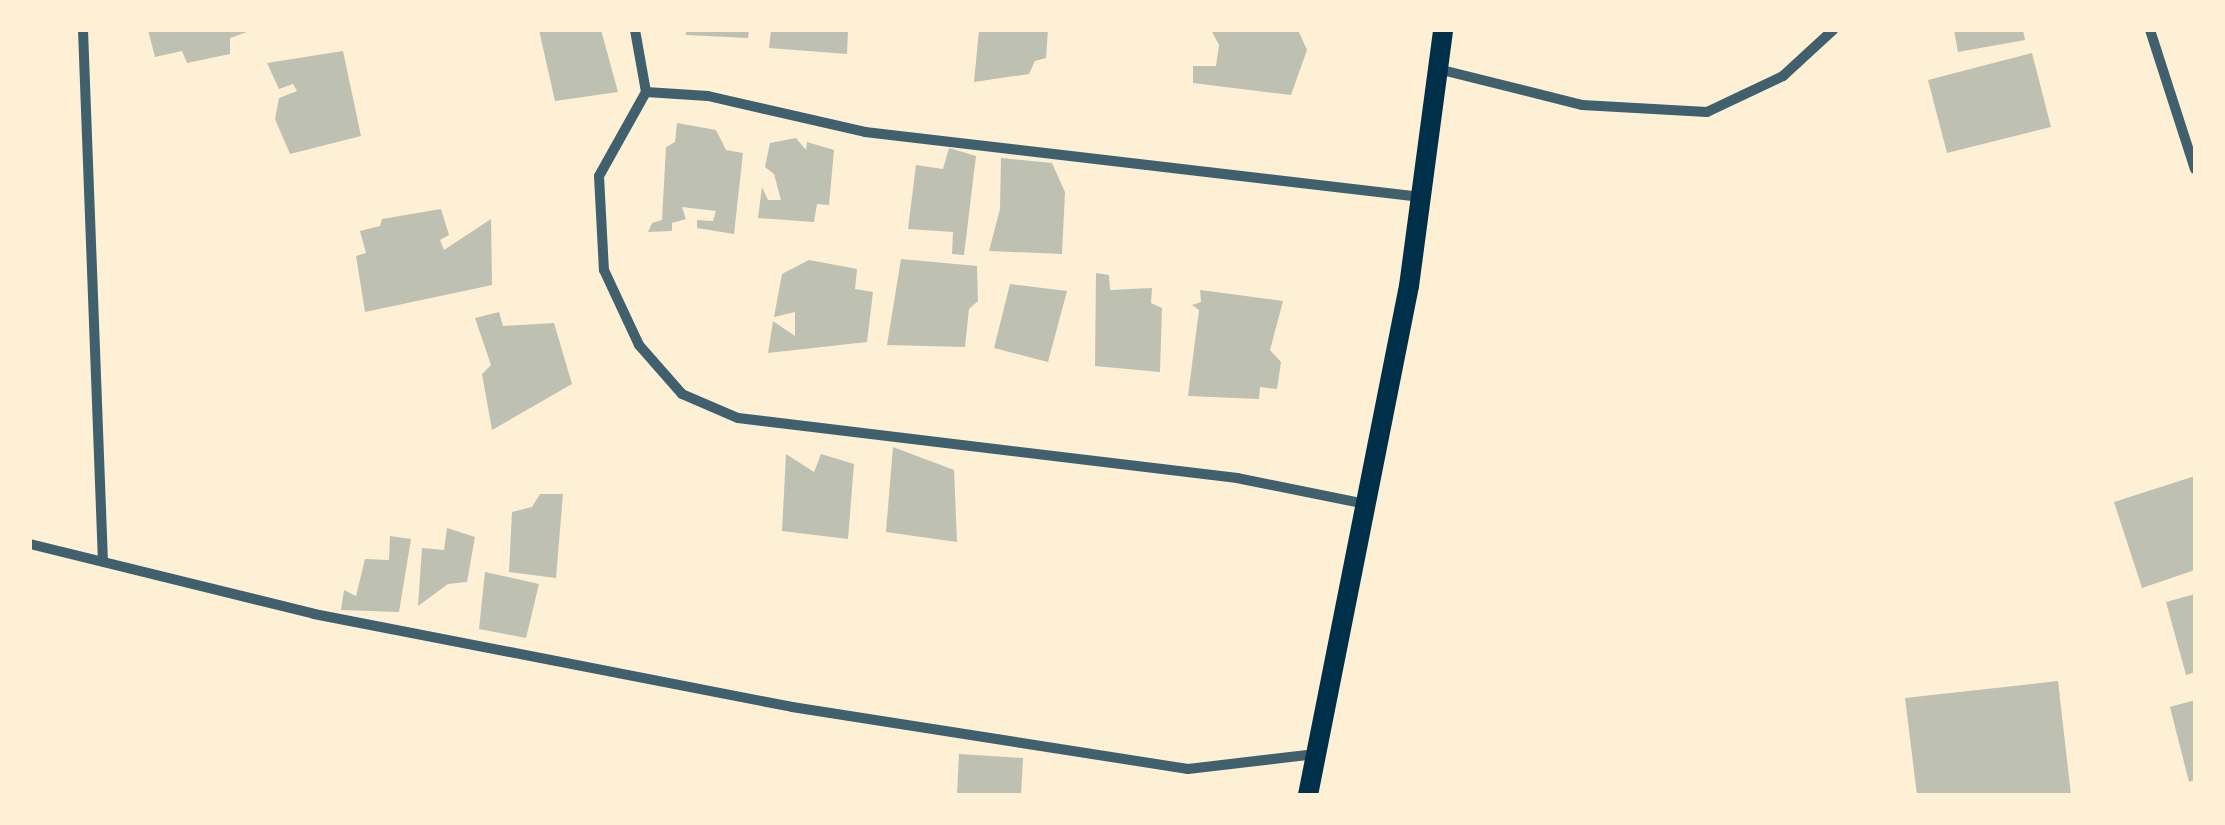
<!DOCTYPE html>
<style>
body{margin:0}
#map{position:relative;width:2225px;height:825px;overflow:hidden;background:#fdf0d5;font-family:"Titillium Web",sans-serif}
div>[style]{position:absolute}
.building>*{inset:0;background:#bec0b2}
.minor>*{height:10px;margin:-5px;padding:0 5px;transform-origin:5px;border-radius:5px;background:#3f606c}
.secondary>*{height:20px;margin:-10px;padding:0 10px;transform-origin:10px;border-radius:10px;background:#003049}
span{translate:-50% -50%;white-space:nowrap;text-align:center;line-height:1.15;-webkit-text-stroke:8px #fdf0d5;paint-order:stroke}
.frame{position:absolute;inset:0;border:32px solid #fdf0d5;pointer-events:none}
</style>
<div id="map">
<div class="building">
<div style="clip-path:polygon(148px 30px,250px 30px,250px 31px,230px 38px,230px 54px,187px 63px,182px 51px,155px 57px)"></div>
<div style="clip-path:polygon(539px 30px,601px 30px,618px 92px,555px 101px)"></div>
<div style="clip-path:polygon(686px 30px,749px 30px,748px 38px,686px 35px)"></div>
<div style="clip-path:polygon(771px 30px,848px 30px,847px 54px,769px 48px)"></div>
<div style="clip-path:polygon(979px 30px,1048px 30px,1046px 58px,1035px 61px,1029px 74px,974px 82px)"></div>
<div style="clip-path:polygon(1211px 30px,1298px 30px,1307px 50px,1291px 95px,1193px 83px,1193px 66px,1216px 66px,1219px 45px)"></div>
<div style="clip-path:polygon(1954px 30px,2023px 30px,2025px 40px,1958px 52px)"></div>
<div style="clip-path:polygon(343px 51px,361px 136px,290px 154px,275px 119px,279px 98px,297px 91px,293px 84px,279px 89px,267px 63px)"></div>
<div style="clip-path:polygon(2032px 53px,2051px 127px,1947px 153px,1928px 80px)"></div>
<div style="clip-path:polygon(677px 123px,716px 130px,726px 150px,743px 153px,734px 234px,697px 228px,697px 220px,713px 221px,716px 211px,682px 207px,686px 219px,672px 223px,672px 231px,648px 232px,652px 223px,662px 220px,666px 147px,675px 142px)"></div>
<div style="clip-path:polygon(796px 138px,806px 150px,807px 142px,834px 150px,829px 205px,817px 204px,814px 222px,758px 218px,762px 187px,768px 200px,781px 200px,774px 174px,765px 167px,770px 143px)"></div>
<div style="clip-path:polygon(949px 148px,976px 156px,964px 255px,952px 254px,953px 232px,908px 229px,916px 165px,943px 169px)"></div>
<div style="clip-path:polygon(1001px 158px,1052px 163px,1065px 192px,1062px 254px,989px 251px,1000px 209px)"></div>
<div style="clip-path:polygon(441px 209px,449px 235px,440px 240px,444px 250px,491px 219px,492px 285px,365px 312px,356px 256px,366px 253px,360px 231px,380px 226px,382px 219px)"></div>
<div style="clip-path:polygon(901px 259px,977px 266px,978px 301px,969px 309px,965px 347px,887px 345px)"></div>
<div style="clip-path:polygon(809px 260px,857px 269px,855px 289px,873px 292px,867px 342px,768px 353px,773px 321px,795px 336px,795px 312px,774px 317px,782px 274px)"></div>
<div style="clip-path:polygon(1096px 273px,1109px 275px,1110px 290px,1152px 288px,1151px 303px,1162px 308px,1160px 372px,1095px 366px)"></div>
<div style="clip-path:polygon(1010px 284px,1067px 291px,1048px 362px,994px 348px)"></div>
<div style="clip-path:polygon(1200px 290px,1283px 301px,1270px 350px,1281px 362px,1277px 389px,1260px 387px,1259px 399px,1188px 396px,1199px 310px,1192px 305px,1201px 302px)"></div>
<div style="clip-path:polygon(499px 312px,503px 326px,554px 323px,572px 384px,492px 430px,482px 374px,491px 365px,475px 318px)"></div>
<div style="clip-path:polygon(893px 447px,954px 470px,957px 542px,886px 532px)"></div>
<div style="clip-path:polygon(786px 454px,814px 472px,821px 454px,854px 464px,848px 539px,782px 531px)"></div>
<div style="clip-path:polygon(2195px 476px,2195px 570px,2142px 588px,2114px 502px)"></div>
<div style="clip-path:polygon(540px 494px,563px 494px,556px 578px,509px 572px,512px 512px,532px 507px)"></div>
<div style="clip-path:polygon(447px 528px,475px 537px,467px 582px,448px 584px,418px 606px,422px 548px,444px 550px)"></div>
<div style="clip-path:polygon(390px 536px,411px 539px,399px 612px,341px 610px,344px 590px,356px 596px,365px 559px,389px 560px)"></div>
<div style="clip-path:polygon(485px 572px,539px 584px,526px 638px,479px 629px)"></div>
<div style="clip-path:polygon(2195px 594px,2195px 672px,2186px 675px,2166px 602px)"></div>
<div style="clip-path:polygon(2058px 681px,2071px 795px,1917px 795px,1905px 698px)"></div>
<div style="clip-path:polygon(2195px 700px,2195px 780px,2189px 782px,2170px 707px)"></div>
<div style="clip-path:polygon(959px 754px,1023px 758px,1021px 795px,957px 795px)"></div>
</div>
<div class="minor">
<div style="left:83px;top:30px;width:532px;rotate:87.85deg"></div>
<div style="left:635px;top:30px;width:63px;rotate:79.9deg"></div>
<div style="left:646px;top:92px;width:96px;rotate:119.2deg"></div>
<div style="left:599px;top:176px;width:94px;rotate:87deg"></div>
<div style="left:604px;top:270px;width:83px;rotate:65deg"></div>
<div style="left:639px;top:345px;width:65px;rotate:48.7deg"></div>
<div style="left:682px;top:394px;width:61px;rotate:23.2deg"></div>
<div style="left:738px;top:418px;width:503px;rotate:6.86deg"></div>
<div style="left:1237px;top:478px;width:132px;rotate:11.4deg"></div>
<div style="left:2150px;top:30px;width:146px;rotate:72.1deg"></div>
<div style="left:1438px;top:69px;width:148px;rotate:14deg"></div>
<div style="left:1582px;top:105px;width:125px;rotate:3.2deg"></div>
<div style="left:1707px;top:112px;width:84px;rotate:-25.3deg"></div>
<div style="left:1783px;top:76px;width:68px;rotate:-42.6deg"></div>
<div style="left:646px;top:92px;width:62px;rotate:3.7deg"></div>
<div style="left:708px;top:96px;width:161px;rotate:12.9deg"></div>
<div style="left:865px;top:132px;width:560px;rotate:6.67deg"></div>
<div style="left:30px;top:544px;width:292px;rotate:13.8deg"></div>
<div style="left:314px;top:614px;width:487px;rotate:11deg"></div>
<div style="left:792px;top:707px;width:401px;rotate:8.9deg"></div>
<div style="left:1188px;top:769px;width:129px;rotate:-6.7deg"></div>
</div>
<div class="secondary">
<div style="left:1308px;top:795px;width:519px;rotate:-78.78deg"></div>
<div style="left:1409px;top:286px;width:258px;rotate:-82.4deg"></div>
</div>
<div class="frame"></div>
</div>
